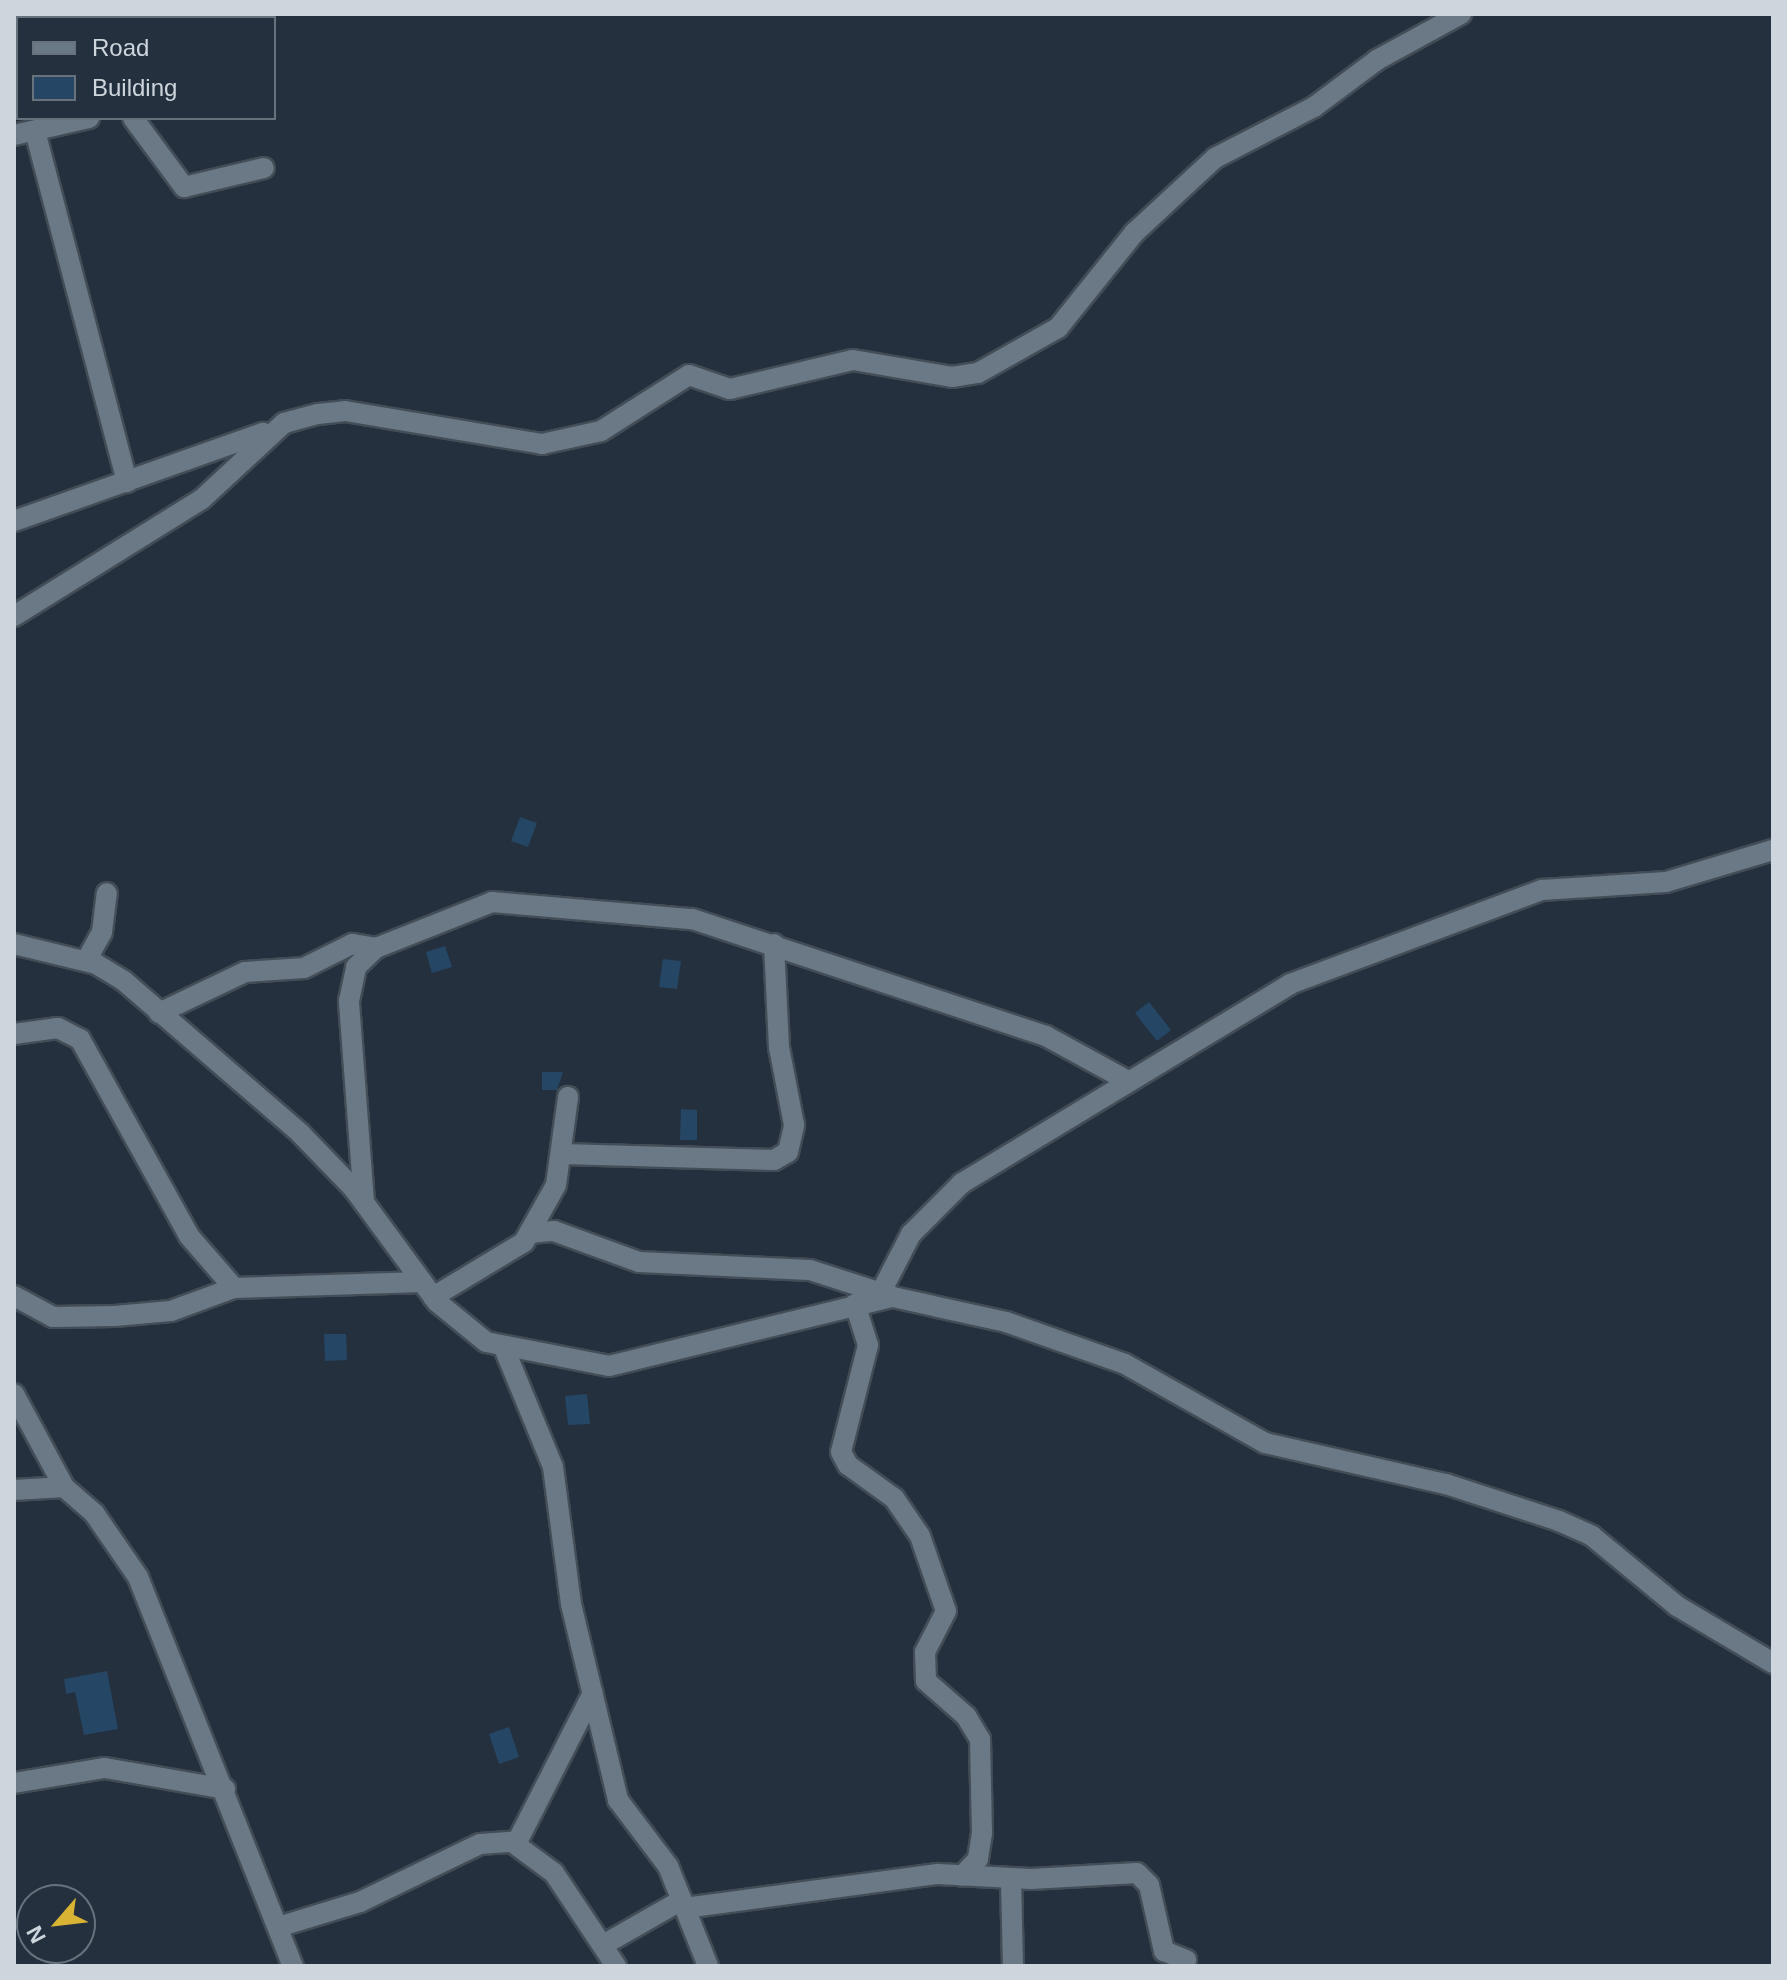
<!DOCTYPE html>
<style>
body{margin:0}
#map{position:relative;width:1787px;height:1980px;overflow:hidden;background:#24303d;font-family:Helvetica,sans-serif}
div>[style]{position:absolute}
.building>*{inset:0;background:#264665}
.roads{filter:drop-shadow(2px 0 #434d57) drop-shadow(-2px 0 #434d57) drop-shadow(0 2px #434d57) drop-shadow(0 -2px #434d57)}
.street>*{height:20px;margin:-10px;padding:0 10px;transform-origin:10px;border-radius:10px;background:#6b7987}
span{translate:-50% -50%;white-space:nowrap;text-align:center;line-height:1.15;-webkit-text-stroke:8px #24303d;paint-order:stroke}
.frame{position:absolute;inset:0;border:16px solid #ced5dd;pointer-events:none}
.legend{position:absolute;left:16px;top:16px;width:260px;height:104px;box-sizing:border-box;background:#24303d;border:2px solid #68727d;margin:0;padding:10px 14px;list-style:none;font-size:24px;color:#ced5dd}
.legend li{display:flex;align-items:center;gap:16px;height:40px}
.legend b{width:40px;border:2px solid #68727d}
.north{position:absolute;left:16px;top:1884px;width:80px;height:80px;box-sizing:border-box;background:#24303d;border:2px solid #68727d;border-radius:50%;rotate:242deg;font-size:22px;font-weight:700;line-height:32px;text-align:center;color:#ced5dd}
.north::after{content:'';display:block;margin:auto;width:28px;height:36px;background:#d9b334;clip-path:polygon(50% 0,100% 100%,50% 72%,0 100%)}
</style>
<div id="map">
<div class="building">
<div style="clip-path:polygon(520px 817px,537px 823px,528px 847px,511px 841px)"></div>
<div style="clip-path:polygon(445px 946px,452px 967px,432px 973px,426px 952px)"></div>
<div style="clip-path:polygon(663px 959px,681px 961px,677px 989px,659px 987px)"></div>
<div style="clip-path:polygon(1149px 1002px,1171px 1030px,1157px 1041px,1135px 1013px)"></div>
<div style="clip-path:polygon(542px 1072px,563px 1072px,557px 1090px,542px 1090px)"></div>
<div style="clip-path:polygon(681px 1109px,697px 1110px,697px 1140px,680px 1140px)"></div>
<div style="clip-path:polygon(324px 1334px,346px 1334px,347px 1360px,325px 1361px)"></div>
<div style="clip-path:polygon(587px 1394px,590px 1424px,568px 1425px,565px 1396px)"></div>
<div style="clip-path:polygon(107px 1671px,118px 1729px,84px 1735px,75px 1692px,66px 1694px,64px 1679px)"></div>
<div style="clip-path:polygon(509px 1727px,519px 1757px,499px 1764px,489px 1734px)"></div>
</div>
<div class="roads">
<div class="street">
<div style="left:40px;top:18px;width:4px;rotate:-76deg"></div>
<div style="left:14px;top:27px;width:6px;rotate:51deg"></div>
<div style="left:14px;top:90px;width:13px;rotate:-72deg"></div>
<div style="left:133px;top:118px;width:86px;rotate:53.5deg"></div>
<div style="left:184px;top:187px;width:82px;rotate:-13.4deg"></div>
<div style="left:35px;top:131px;width:363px;rotate:75.3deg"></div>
<div style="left:14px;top:135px;width:77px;rotate:-12.8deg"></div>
<div style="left:14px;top:521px;width:264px;rotate:-19.5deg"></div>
<div style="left:14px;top:616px;width:221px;rotate:-31.9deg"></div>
<div style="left:202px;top:499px;width:112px;rotate:-42.8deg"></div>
<div style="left:284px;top:423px;width:35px;rotate:-15deg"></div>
<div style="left:318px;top:414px;width:27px;rotate:-6deg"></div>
<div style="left:345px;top:411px;width:200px;rotate:9.5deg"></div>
<div style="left:542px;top:444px;width:60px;rotate:-12.4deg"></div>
<div style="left:601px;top:431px;width:104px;rotate:-32.5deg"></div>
<div style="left:689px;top:375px;width:43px;rotate:18.9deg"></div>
<div style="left:730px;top:389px;width:126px;rotate:-13.3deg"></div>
<div style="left:853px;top:360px;width:100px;rotate:9.7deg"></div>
<div style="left:952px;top:377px;width:26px;rotate:-9deg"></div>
<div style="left:978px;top:373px;width:92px;rotate:-29.4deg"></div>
<div style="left:1058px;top:328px;width:122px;rotate:-51.3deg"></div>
<div style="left:1134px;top:233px;width:110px;rotate:-42.8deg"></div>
<div style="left:1215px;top:158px;width:111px;rotate:-27.3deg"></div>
<div style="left:1314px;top:107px;width:79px;rotate:-36.7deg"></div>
<div style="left:1377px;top:60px;width:96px;rotate:-28.7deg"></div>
<div style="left:14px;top:944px;width:84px;rotate:13.7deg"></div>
<div style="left:96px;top:964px;width:33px;rotate:31deg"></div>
<div style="left:124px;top:981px;width:233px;rotate:40.8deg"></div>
<div style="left:300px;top:1133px;width:78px;rotate:46deg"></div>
<div style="left:354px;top:1189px;width:140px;rotate:53.7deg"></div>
<div style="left:437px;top:1302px;width:63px;rotate:39.2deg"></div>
<div style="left:486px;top:1342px;width:125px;rotate:11deg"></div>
<div style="left:609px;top:1366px;width:292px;rotate:-13.7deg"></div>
<div style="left:893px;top:1297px;width:116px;rotate:12.5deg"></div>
<div style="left:1006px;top:1322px;width:126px;rotate:19.4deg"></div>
<div style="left:1125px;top:1364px;width:161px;rotate:29.4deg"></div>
<div style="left:1265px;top:1443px;width:186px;rotate:12.8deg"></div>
<div style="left:1446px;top:1484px;width:119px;rotate:18.1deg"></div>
<div style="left:1559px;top:1521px;width:36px;rotate:24deg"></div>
<div style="left:1592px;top:1536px;width:110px;rotate:39.5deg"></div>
<div style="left:1677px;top:1606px;width:112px;rotate:30.7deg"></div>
<div style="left:86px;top:961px;width:33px;rotate:-61deg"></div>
<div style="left:102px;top:932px;width:39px;rotate:-83deg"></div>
<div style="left:159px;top:1013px;width:95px;rotate:-25.5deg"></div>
<div style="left:245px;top:972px;width:59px;rotate:-3.9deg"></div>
<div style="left:304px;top:968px;width:54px;rotate:-26.6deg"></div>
<div style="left:352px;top:944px;width:24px;rotate:9deg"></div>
<div style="left:14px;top:1034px;width:44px;rotate:-7.8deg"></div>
<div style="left:58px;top:1028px;width:25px;rotate:27deg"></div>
<div style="left:80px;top:1039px;width:225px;rotate:61deg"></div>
<div style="left:189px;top:1236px;width:69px;rotate:49.1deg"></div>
<div style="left:234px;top:1288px;width:188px;rotate:-1.8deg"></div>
<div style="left:562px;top:1154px;width:212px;rotate:1.6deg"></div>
<div style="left:774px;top:1160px;width:16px;rotate:-30deg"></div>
<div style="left:788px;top:1152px;width:28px;rotate:-77deg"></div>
<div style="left:794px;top:1125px;width:79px;rotate:-100.9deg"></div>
<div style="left:779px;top:1047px;width:103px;rotate:-92.8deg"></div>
<div style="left:364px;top:1202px;width:202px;rotate:-94.3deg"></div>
<div style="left:349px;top:1001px;width:35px;rotate:-78deg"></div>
<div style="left:356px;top:967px;width:28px;rotate:-44deg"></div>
<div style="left:376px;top:948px;width:125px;rotate:-21.6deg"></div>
<div style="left:492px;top:902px;width:201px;rotate:4.9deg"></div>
<div style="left:692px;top:919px;width:373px;rotate:18.3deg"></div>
<div style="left:1046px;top:1036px;width:94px;rotate:28.8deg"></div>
<div style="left:530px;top:1233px;width:24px;rotate:-5deg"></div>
<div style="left:554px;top:1231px;width:90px;rotate:20deg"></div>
<div style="left:639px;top:1262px;width:171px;rotate:2.7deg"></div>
<div style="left:810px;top:1270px;width:75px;rotate:17.9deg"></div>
<div style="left:14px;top:1296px;width:44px;rotate:28.3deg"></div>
<div style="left:53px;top:1317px;width:62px;rotate:-0.9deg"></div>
<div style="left:115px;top:1316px;width:56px;rotate:-5.1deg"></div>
<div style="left:171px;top:1311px;width:67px;rotate:-20.1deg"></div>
<div style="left:433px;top:1297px;width:106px;rotate:-31.1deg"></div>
<div style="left:524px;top:1242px;width:65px;rotate:-60.7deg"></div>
<div style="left:556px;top:1185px;width:89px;rotate:-82.2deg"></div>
<div style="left:878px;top:1298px;width:72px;rotate:-62.7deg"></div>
<div style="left:911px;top:1234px;width:72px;rotate:-45deg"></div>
<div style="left:962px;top:1183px;width:384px;rotate:-31.2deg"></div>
<div style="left:1290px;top:984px;width:269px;rotate:-20.5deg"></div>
<div style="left:1542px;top:890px;width:124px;rotate:-3.7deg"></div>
<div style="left:1666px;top:882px;width:112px;rotate:-16.7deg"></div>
<div style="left:855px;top:1304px;width:43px;rotate:72.4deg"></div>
<div style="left:868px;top:1345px;width:110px;rotate:104.2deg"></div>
<div style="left:841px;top:1452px;width:15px;rotate:62deg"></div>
<div style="left:848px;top:1465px;width:57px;rotate:35.7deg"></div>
<div style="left:894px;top:1498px;width:46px;rotate:55.6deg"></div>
<div style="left:920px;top:1536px;width:79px;rotate:70.9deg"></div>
<div style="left:946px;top:1611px;width:46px;rotate:117.1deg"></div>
<div style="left:925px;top:1652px;width:29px;rotate:88deg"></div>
<div style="left:926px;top:1681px;width:53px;rotate:41.2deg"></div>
<div style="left:966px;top:1716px;width:27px;rotate:59deg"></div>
<div style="left:980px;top:1739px;width:94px;rotate:88.8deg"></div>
<div style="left:982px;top:1833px;width:26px;rotate:99deg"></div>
<div style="left:978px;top:1859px;width:23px;rotate:133deg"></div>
<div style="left:504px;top:1348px;width:129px;rotate:67.6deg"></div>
<div style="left:553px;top:1467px;width:138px;rotate:82.5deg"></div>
<div style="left:571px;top:1604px;width:202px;rotate:76.5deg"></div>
<div style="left:618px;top:1800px;width:83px;rotate:52.9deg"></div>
<div style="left:668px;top:1866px;width:108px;rotate:68.2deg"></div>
<div style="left:14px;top:1394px;width:106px;rotate:61.7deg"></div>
<div style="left:14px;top:1490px;width:50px;rotate:-3.4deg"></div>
<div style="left:64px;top:1487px;width:40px;rotate:41deg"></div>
<div style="left:94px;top:1513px;width:78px;rotate:55.5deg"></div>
<div style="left:138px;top:1577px;width:419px;rotate:68.3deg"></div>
<div style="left:14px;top:1783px;width:92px;rotate:-9.4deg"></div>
<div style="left:105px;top:1768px;width:122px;rotate:9.9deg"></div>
<div style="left:516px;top:1844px;width:169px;rotate:-63deg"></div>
<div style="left:1011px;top:1879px;width:87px;rotate:88.7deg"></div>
<div style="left:685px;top:1908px;width:255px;rotate:-7.7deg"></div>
<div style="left:938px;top:1874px;width:93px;rotate:3.1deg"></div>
<div style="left:1031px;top:1879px;width:106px;rotate:-3.2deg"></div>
<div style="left:1137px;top:1873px;width:17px;rotate:45deg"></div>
<div style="left:1149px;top:1885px;width:68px;rotate:77.2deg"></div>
<div style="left:1164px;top:1951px;width:24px;rotate:22deg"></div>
<div style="left:278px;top:1927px;width:86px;rotate:-17deg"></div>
<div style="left:360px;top:1902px;width:133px;rotate:-25.8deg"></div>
<div style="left:480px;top:1844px;width:32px;rotate:-4deg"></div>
<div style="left:512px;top:1842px;width:52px;rotate:36.4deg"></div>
<div style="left:554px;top:1873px;width:112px;rotate:56.3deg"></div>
<div style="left:603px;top:1945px;width:91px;rotate:-29.7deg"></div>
</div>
</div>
<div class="frame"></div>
<ul class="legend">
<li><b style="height:10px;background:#6b7987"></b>Road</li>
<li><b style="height:22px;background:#264665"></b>Building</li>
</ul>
<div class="north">N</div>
</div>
